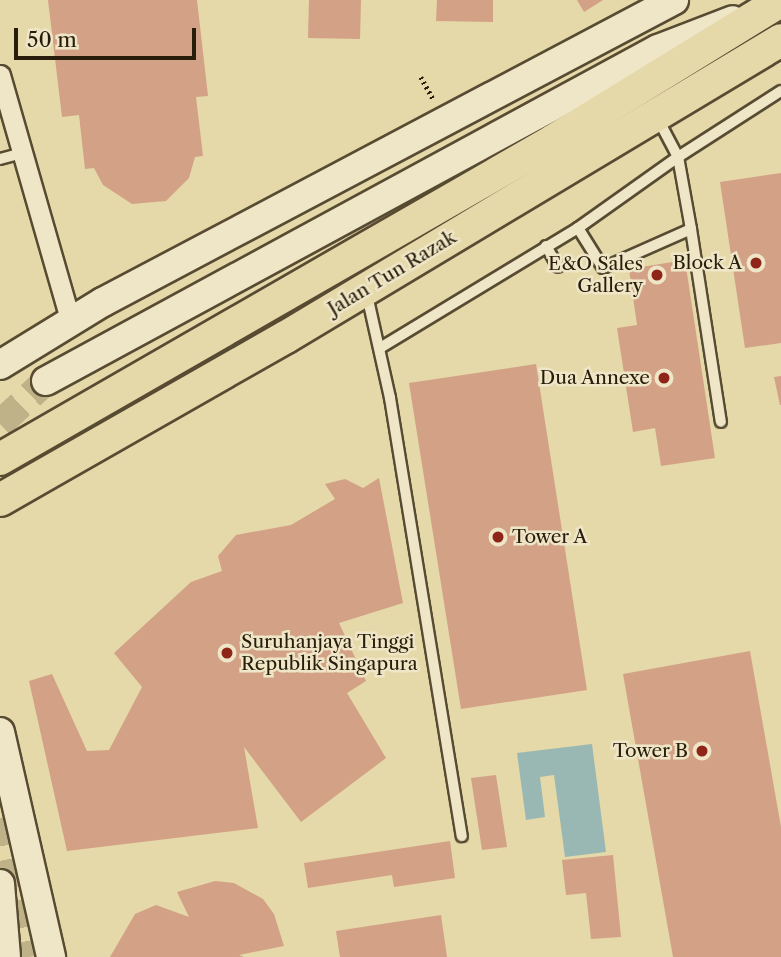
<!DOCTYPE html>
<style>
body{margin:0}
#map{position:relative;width:781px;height:957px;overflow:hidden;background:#e5d8a9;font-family:"Libre Caslon Text",serif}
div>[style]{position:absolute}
.water>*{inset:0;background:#9ab8b3}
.building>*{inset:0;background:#d3a186}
.secondary-tunnel>*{height:28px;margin-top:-14px;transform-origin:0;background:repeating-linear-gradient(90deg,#bfb289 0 28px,transparent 0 42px)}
.path>*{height:4.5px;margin-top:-2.25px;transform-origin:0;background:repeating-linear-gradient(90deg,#281c0b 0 2px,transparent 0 5.5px)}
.roads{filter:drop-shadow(2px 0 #574b32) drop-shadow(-2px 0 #574b32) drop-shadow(0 2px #574b32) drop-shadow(0 -2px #574b32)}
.lane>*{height:10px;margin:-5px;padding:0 5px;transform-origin:5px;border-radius:5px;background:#eee6c7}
.street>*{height:19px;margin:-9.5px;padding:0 9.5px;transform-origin:9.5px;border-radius:9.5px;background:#eee6c7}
.secondary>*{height:28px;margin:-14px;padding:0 14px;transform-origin:14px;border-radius:14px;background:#eee6c7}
.primary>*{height:32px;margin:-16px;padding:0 16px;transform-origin:16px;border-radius:16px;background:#e5d8a9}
.dots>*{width:19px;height:19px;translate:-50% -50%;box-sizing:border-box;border:4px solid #eee6c7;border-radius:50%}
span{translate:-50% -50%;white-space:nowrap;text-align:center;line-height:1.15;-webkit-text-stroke:5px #eee6c7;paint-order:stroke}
.poi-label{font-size:19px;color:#281c0b}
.right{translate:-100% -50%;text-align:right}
.left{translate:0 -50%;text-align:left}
.street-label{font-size:19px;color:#281c0b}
.scale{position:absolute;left:14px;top:28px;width:182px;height:32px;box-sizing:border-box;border:4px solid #281c0b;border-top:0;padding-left:9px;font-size:21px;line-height:24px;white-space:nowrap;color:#281c0b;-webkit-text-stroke:5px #eee6c7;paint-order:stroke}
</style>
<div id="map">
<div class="water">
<div style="clip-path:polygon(592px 744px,606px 852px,565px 857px,554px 775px,540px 777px,545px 817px,526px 820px,517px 753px)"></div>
</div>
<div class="building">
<div style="clip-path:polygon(48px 0,197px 0,208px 96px,196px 97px,203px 156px,195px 157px,189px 178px,166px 201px,132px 204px,103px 185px,94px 168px,85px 169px,79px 115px,62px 117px)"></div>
<div style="clip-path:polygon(309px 0,361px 0,360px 39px,308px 38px)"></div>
<div style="clip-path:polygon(437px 0,493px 0,493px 22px,436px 21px)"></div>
<div style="clip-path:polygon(577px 0,603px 0,584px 12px)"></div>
<div style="clip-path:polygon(781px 173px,781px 343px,745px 348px,720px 182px)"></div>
<div style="clip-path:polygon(685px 260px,715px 458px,661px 466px,655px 428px,633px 432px,617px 328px,637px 325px,629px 269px)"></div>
<div style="clip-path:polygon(536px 364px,587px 690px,461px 709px,409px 383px)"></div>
<div style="clip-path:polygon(781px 376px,781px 405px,780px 405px,774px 377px)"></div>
<div style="clip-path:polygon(379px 478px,403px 603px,339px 623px,366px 681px,347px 693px,386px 758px,301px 822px,244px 747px,258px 828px,67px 851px,29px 681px,52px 674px,87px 751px,109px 750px,142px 687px,114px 653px,191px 582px,222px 571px,218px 556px,236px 535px,291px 525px,335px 499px,325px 484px,345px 479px,363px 488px)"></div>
<div style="clip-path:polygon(750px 651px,781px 827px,781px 957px,673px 957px,623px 674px)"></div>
<div style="clip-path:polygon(496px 775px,507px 847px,482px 850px,471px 778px)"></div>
<div style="clip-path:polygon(450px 841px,455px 878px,394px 887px,392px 875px,308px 888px,304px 863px)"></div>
<div style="clip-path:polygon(613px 855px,621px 937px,591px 939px,586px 893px,566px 895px,562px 860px)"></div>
<div style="clip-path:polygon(215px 881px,234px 883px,263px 899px,274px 914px,284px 946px,239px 955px,244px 957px,110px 957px,135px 914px,156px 905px,189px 917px,177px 892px)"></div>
<div style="clip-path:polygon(441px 915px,447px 957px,340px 957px,336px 931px)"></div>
</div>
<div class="secondary-tunnel">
<div style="left:0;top:424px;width:63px;rotate:-43.1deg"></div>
<div style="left:0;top:818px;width:142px;rotate:78.6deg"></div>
</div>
<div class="path">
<div style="left:421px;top:77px;width:26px;rotate:61deg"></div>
</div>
<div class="roads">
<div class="lane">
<div style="left:0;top:159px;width:24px;rotate:-15deg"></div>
<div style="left:578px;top:228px;width:47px;rotate:58deg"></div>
<div style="left:603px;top:268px;width:96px;rotate:-23.9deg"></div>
<div style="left:691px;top:229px;width:73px;rotate:-100.2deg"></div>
<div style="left:678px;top:157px;width:43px;rotate:-117.8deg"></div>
<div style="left:691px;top:229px;width:195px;rotate:81.2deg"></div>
<div style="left:546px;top:246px;width:24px;rotate:60deg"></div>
<div style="left:367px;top:295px;width:106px;rotate:77.4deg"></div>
<div style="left:390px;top:398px;width:444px;rotate:80.7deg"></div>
<div style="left:380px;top:348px;width:232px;rotate:-31.2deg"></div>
<div style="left:578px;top:228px;width:123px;rotate:-35.4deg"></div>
<div style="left:678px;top:157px;width:122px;rotate:-32.7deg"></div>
</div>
<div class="street">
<div style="left:0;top:75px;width:258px;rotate:74deg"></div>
</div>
<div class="secondary">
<div style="left:0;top:365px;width:121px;rotate:-31.5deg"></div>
<div style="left:103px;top:302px;width:646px;rotate:-27.87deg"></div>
<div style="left:46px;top:381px;width:696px;rotate:-28.48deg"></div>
<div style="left:658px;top:49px;width:80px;rotate:-21.1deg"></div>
<div style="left:0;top:732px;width:231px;rotate:77.2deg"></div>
<div style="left:0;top:884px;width:73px;rotate:85.3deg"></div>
</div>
<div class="primary">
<div style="left:0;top:459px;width:638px;rotate:-29.9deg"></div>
<div style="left:553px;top:141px;width:268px;rotate:-31.6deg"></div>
<div style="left:0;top:500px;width:329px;rotate:-29.7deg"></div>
<div style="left:286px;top:337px;width:577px;rotate:-30.96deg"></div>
</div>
</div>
<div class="dots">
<div style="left:756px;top:263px;background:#8f2418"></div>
<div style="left:657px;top:275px;background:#8f2418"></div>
<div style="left:664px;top:378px;background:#8f2418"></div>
<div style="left:498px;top:537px;background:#8f2418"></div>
<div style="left:227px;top:653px;background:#8f2418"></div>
<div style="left:702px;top:751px;background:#8f2418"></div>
</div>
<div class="poi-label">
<span class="right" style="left:742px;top:263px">Block A</span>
<span class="right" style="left:643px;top:275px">E&amp;O Sales<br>Gallery</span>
<span class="right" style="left:650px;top:378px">Dua Annexe</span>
<span class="left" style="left:512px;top:537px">Tower A</span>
<span class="left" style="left:241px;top:653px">Suruhanjaya Tinggi<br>Republik Singapura</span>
<span class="right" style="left:688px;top:751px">Tower B</span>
</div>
<div class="street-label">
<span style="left:392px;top:273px;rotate:-31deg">Jalan Tun Razak</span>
</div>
<div class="scale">50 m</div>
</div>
